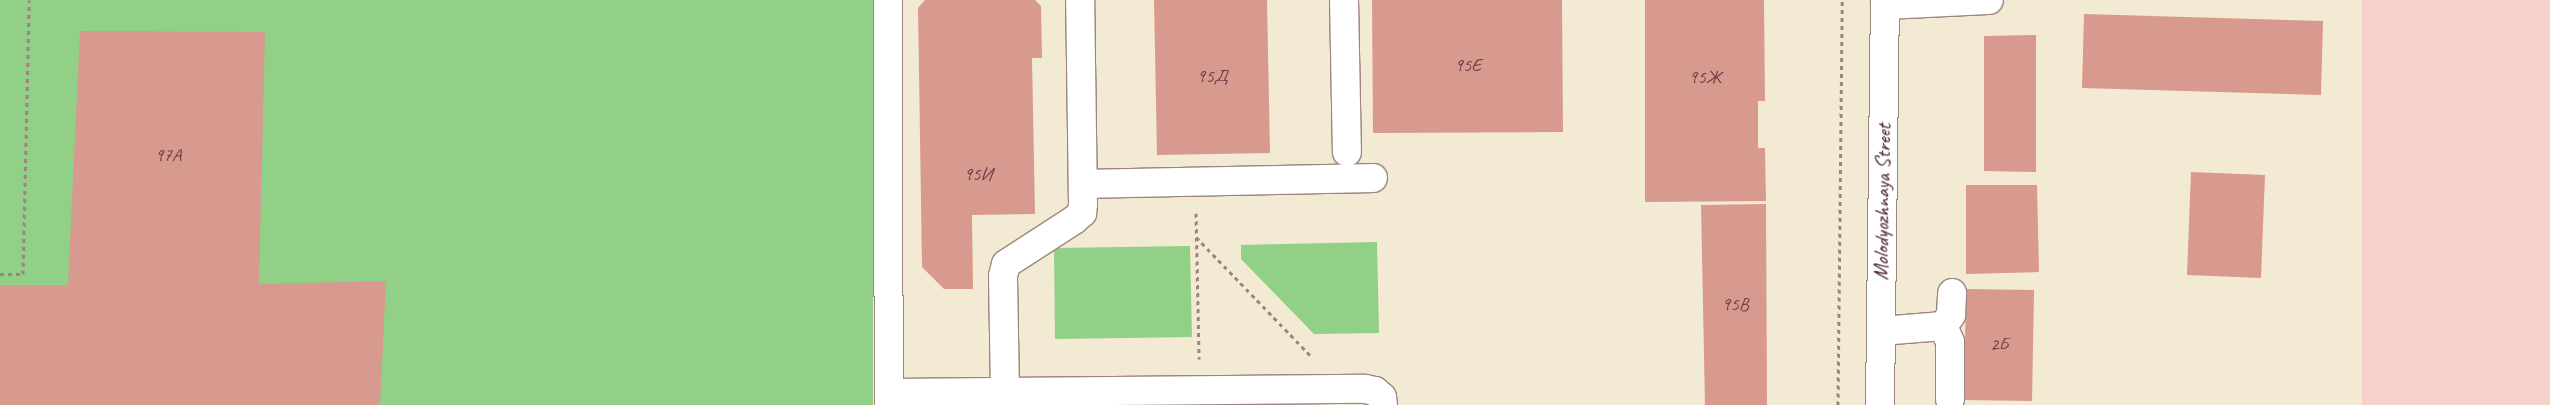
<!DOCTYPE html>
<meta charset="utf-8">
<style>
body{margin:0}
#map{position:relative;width:2550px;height:405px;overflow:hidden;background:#f3ead4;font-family:Caveat,sans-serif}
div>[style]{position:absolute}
.built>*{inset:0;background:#f7d0cc}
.green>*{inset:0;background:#91d086}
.building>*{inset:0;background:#d8998f}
.path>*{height:3px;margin-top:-1.5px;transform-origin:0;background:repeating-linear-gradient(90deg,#9e8480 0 4px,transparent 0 8px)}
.roads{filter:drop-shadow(1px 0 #9e8480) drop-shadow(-1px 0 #9e8480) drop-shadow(0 1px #9e8480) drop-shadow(0 -1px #9e8480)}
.minor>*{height:28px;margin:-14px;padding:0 14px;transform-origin:14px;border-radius:14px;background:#fff}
span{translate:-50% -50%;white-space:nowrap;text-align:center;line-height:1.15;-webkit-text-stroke:4.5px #fff;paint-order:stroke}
.number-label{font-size:19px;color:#6e3e44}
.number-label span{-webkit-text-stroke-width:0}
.street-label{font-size:21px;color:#4a1f2b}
</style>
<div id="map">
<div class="built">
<div style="clip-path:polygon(2362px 0,2550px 0,2550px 405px,2362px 405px)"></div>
</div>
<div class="green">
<div style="clip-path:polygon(0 0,873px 0,873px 405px,0 405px)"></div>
<div style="clip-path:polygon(1377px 242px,1379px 333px,1314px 334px,1241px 259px,1241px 245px)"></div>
<div style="clip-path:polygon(1190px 246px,1192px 337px,1055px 339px,1054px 248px)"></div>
</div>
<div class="building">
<div style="clip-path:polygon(925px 0,1035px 0,1041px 6px,1042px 58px,1032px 58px,1035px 214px,972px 215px,973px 289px,944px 289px,922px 267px,918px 8px)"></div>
<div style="clip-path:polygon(1154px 0,1267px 0,1270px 153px,1157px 155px)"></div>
<div style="clip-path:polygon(1372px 0,1562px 0,1563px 132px,1373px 133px)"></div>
<div style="clip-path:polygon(1645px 0,1764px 0,1765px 101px,1758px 101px,1758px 148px,1765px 148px,1766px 201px,1645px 202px)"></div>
<div style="clip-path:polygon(2084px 14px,2323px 21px,2321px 95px,2082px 88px)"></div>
<div style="clip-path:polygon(80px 31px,265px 32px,259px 284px,386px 281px,380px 405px,0 405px,0 285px,68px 285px)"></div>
<div style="clip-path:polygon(2036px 35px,2036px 172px,1984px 171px,1984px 36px)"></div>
<div style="clip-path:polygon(2191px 172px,2265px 175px,2261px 278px,2187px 275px)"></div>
<div style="clip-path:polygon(1966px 185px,2037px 185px,2039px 272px,1966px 274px)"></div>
<div style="clip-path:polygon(1766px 204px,1767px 405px,1705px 405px,1701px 205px)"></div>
<div style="clip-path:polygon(1966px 289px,2034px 290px,2032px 401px,1964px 400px)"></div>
</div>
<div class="path">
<div style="left:1196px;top:213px;width:146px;rotate:88.8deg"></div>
<div style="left:1196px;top:237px;width:165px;rotate:46deg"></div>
<div style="left:0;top:274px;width:23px"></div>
<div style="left:23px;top:274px;width:274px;rotate:-88.7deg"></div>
<div style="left:1838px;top:405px;width:405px;rotate:-89.4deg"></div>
</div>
<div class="roads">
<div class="minor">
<div style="left:888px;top:0;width:405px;rotate:89.9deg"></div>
<div style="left:1344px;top:0;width:152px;rotate:88.9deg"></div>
<div style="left:1885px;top:5px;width:104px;rotate:-2.8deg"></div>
<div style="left:1083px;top:184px;width:290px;rotate:-1.2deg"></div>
<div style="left:1943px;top:326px;width:17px;rotate:66deg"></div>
<div style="left:1950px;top:342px;width:57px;rotate:90deg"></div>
<div style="left:1881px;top:331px;width:62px;rotate:-4.6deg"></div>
<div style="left:1943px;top:326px;width:14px;rotate:-54deg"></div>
<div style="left:1951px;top:315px;width:22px;rotate:-87deg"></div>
<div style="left:1005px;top:392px;width:116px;rotate:-91deg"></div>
<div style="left:1003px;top:276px;width:12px;rotate:-76deg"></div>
<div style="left:1006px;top:264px;width:81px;rotate:-32.9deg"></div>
<div style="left:1074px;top:220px;width:11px;rotate:-41deg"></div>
<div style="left:1082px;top:213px;width:9px;rotate:-84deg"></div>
<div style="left:1083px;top:204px;width:204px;rotate:-90.8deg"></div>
<div style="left:889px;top:393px;width:476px;rotate:-0.5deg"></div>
<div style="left:1365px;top:389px;width:10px;rotate:11deg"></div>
<div style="left:1375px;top:391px;width:9px;rotate:41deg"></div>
<div style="left:1382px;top:397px;width:8px;rotate:83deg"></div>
<div style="left:1880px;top:405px;width:405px;rotate:-89.3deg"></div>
</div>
</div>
<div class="number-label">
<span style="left:1468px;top:66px">95Е</span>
<span style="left:1212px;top:77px">95Д</span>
<span style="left:1705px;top:78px">95Ж</span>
<span style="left:168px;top:156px">97А</span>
<span style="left:978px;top:175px">95И</span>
<span style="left:1735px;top:305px">95В</span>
<span style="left:1999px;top:345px">2Б</span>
</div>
<div class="street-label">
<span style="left:1882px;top:202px;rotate:-89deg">Molodyozhnaya Street</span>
</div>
</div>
